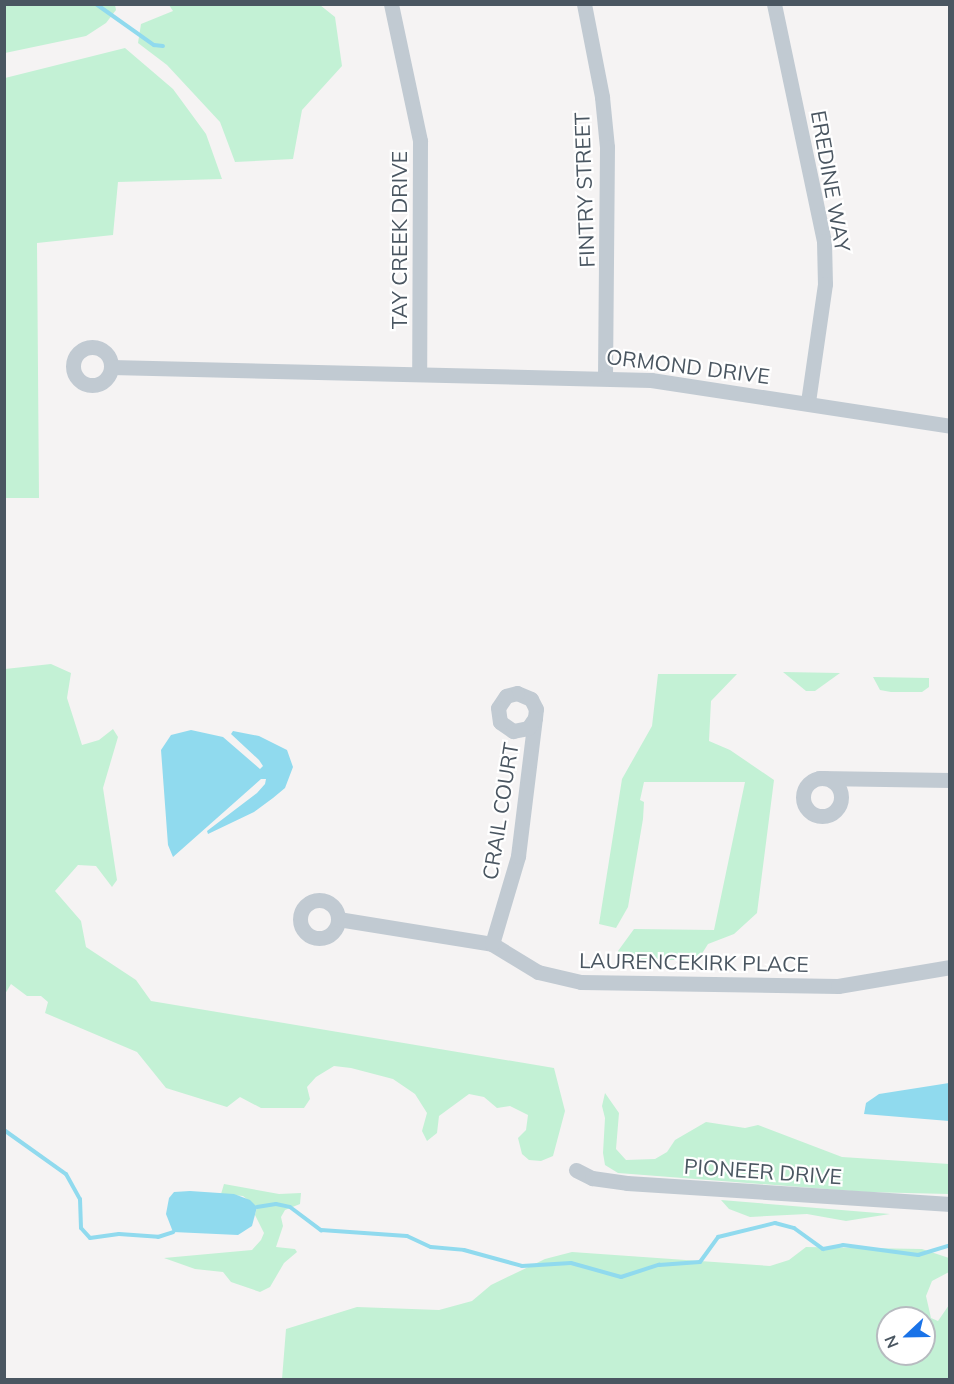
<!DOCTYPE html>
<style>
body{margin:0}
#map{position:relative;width:954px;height:1384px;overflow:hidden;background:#f5f3f3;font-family:Mulish,sans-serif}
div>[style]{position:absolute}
.green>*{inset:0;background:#c3f1d5}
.water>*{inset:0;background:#90daee}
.stream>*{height:4px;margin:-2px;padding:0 2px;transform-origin:2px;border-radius:2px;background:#90daee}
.street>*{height:15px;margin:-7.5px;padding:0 7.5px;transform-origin:7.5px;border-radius:7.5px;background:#c1cad2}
.street>.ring{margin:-7.5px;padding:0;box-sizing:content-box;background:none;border:15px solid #c1cad2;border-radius:50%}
span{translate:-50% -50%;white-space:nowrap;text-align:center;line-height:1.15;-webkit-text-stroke:4.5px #fff;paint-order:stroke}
.street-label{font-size:21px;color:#4a5661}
.frame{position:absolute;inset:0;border:6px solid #4a5661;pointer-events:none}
.north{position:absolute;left:876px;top:1306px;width:60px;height:60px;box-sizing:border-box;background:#fff;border:2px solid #b7bbc0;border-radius:50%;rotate:248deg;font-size:16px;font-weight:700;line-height:24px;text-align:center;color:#4a5661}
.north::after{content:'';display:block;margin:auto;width:21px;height:27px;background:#1a73e8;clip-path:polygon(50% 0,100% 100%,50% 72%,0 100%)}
</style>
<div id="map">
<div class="green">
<div style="clip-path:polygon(5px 4px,115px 5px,116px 10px,106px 23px,86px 36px,5px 53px)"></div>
<div style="clip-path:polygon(169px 5px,320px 5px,335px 17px,342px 66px,302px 110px,293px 159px,235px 162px,220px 122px,167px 65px,138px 43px,141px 24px,173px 11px)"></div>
<div style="clip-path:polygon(125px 48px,173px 89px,206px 134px,222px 179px,118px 182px,113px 235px,37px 243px,39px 498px,5px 498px,5px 78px)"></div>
<div style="clip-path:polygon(51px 664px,71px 673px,67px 698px,82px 745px,99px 740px,113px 729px,118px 737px,103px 788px,117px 880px,112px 887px,96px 866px,78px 865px,55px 891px,81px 921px,86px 947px,136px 980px,151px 1001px,554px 1068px,565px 1111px,553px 1156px,541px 1161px,529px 1160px,522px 1154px,518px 1138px,526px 1130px,528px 1115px,510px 1106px,497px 1108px,484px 1097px,469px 1094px,439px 1116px,437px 1133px,427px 1141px,422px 1131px,427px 1113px,415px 1094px,393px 1079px,351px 1068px,334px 1066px,316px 1077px,307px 1087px,310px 1099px,304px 1108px,261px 1108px,240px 1097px,227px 1107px,166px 1088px,137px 1052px,45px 1013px,48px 1002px,41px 996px,27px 996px,11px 984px,5px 994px,5px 669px)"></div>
<div style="clip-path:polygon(783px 672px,840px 673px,815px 691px,806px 691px)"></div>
<div style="clip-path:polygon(658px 674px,737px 674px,711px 701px,709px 741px,730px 750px,774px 780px,757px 913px,734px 934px,708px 944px,698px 960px,625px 960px,619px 958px,618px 951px,634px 929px,714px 930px,745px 782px,644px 782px,640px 800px,644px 802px,643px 819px,628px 907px,616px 928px,599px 924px,622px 779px,652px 726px)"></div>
<div style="clip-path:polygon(873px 677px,929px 678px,929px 687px,922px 692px,891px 692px,880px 690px)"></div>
<div style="clip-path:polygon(605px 1093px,619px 1113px,616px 1149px,626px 1160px,655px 1159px,667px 1152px,675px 1140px,706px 1122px,745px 1128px,758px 1125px,842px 1157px,949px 1164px,949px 1194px,865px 1192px,618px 1173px,605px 1165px,603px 1153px,605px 1118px,602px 1106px)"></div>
<div style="clip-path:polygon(224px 1184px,279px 1194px,301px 1193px,300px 1204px,285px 1210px,281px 1217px,283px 1226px,276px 1247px,295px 1249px,297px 1252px,284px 1263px,270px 1287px,260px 1292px,231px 1282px,223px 1272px,195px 1269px,164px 1258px,252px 1250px,261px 1240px,264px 1233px,255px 1215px,257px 1207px,243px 1196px,221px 1194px)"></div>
<div style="clip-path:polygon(721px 1200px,890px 1214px,846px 1221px,807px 1214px,750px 1217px,729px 1209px)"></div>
<div style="clip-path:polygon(evenodd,806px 1247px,922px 1249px,949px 1258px,949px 1272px,932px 1281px,926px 1296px,931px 1318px,938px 1321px,949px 1305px,949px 1379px,282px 1379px,286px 1329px,357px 1307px,439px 1310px,472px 1301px,491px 1285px,545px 1259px,572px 1252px,770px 1266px,789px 1260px,806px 1247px,888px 1318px,924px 1318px,924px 1354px,888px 1354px,888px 1318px)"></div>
</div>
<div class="water">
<div style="clip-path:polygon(191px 730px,223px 737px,260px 769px,263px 766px,259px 760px,231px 734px,233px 731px,259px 736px,287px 750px,293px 767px,285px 788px,273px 798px,254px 812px,208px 834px,207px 831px,257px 793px,265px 784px,266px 779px,261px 779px,173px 857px,168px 845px,161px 750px,171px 735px)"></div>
<div style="clip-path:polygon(949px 1083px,949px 1121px,864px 1114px,866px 1103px,879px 1094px)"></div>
<div style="clip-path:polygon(190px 1191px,234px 1194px,250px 1200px,257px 1207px,252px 1226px,238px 1235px,173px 1232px,166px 1214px,169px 1198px,174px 1192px)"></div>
</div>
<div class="stream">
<div style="left:96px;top:4px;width:71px;rotate:35.3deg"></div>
<div style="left:154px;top:45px;width:9px;rotate:6deg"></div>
<div style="left:4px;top:1130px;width:76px;rotate:35.4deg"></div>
<div style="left:66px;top:1174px;width:29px;rotate:61deg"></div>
<div style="left:80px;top:1199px;width:29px;rotate:88deg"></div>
<div style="left:81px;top:1228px;width:13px;rotate:48deg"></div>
<div style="left:90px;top:1238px;width:29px;rotate:-8deg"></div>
<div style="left:119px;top:1234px;width:39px;rotate:4deg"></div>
<div style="left:158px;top:1237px;width:16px;rotate:-18deg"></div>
<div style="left:257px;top:1207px;width:19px;rotate:-9deg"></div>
<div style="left:276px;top:1204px;width:14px;rotate:12deg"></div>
<div style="left:290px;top:1207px;width:39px;rotate:37deg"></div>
<div style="left:321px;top:1230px;width:86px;rotate:4deg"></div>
<div style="left:407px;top:1236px;width:26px;rotate:25deg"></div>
<div style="left:431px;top:1247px;width:33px;rotate:5deg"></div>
<div style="left:464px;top:1250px;width:60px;rotate:15.4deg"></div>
<div style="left:522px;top:1266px;width:49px;rotate:-3.5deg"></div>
<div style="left:571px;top:1263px;width:52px;rotate:15.6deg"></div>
<div style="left:621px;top:1277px;width:40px;rotate:-18deg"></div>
<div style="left:659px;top:1265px;width:41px;rotate:-4.2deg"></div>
<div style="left:700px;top:1262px;width:31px;rotate:-54deg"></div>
<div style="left:718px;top:1237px;width:59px;rotate:-13.8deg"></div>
<div style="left:775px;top:1223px;width:20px;rotate:15deg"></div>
<div style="left:794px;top:1228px;width:36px;rotate:36deg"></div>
<div style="left:823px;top:1249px;width:20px;rotate:-11deg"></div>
<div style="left:843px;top:1245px;width:76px;rotate:7.6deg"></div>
<div style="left:918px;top:1255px;width:34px;rotate:-17deg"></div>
</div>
<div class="street">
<div style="left:391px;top:4px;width:140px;rotate:78deg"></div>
<div style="left:420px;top:141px;width:230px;rotate:90.2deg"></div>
<div style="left:584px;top:4px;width:95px;rotate:79deg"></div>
<div style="left:602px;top:97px;width:50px;rotate:84.3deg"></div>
<div style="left:607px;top:147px;width:230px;rotate:90.5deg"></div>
<div style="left:774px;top:4px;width:242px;rotate:78.1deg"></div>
<div style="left:824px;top:241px;width:43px;rotate:88.7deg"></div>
<div style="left:825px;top:284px;width:119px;rotate:98.2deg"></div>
<div class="ring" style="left:73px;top:347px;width:23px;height:23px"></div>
<div style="left:111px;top:367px;width:540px;rotate:1.38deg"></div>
<div style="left:651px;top:380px;width:303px;rotate:8.7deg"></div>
<div style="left:819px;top:778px;width:131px;rotate:0.9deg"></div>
<div class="ring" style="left:803px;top:778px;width:23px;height:23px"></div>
<div class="ring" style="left:300px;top:900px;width:23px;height:23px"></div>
<div style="left:338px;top:919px;width:156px;rotate:9.2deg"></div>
<div style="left:492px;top:944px;width:54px;rotate:31.3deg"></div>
<div style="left:538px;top:972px;width:44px;rotate:13.1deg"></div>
<div style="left:581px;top:982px;width:257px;rotate:0.9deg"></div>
<div style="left:838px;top:986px;width:114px;rotate:-9.6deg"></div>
<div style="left:492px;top:944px;width:92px;rotate:-73.5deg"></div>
<div style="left:518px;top:856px;width:139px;rotate:-83deg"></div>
<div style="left:535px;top:718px;width:9px;rotate:-84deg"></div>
<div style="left:536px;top:709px;width:11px;rotate:-117deg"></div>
<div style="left:531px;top:699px;width:15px;rotate:-157deg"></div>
<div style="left:517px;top:693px;width:11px;rotate:165deg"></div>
<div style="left:506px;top:696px;width:14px;rotate:124deg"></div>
<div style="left:498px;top:708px;width:14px;rotate:82deg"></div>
<div style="left:500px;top:722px;width:16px;rotate:35deg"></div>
<div style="left:513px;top:731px;width:15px;rotate:-11deg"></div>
<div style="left:528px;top:728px;width:12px;rotate:-55deg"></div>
<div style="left:576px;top:1170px;width:18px;rotate:27deg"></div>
<div style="left:592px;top:1178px;width:35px;rotate:8deg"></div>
<div style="left:627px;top:1183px;width:324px;rotate:3.7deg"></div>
</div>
<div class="street-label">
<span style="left:831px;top:181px;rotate:80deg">EREDINE WAY</span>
<span style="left:584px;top:190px;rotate:-92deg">FINTRY STREET</span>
<span style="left:399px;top:240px;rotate:-90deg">TAY CREEK DRIVE</span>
<span style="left:688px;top:366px;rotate:7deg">ORMOND DRIVE</span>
<span style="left:500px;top:811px;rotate:-81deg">CRAIL COURT</span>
<span style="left:694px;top:962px;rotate:1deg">LAURENCEKIRK PLACE</span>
<span style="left:763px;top:1171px;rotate:4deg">PIONEER DRIVE</span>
</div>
<div class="frame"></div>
<div class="north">N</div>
</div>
